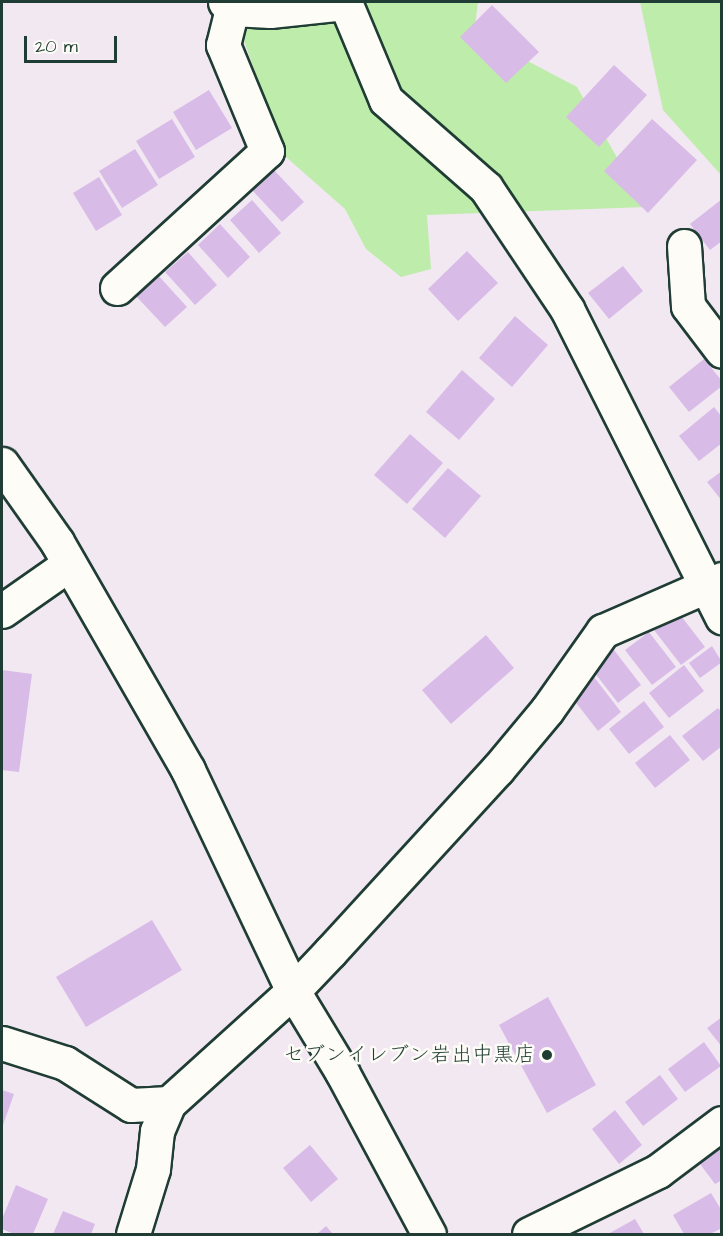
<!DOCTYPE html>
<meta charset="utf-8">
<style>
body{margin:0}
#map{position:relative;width:723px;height:1236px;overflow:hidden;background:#f2e8f2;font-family:"Architects Daughter","Klee One",sans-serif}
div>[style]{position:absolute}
.green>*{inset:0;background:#beecaa}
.building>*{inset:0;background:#d9bbe8}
.roads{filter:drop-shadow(2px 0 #1f3d34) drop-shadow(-2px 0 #1f3d34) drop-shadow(0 2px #1f3d34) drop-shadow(0 -2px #1f3d34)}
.minor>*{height:33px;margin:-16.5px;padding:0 16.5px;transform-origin:16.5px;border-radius:16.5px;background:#fdfcf7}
.dots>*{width:16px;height:16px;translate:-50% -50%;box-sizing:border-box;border:3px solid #fdfcf7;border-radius:50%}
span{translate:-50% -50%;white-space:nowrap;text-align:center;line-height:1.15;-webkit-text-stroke:5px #fdfcf7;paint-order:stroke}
.poi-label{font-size:21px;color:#1f3d34}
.right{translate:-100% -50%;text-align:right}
.frame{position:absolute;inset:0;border:3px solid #1f3d34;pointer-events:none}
.scale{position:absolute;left:24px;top:36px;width:93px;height:27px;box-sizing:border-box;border:3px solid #1f3d34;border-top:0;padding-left:8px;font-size:18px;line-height:21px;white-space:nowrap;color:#1f3d34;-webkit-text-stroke:4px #fdfcf7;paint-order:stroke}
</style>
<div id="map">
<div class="green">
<div style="clip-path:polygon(252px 2px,478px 2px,474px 33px,577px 87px,645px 207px,427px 215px,431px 269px,401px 277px,366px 249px,345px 209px,286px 157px,240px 30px)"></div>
<div style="clip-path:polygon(640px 2px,721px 2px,721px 175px,663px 110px)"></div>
</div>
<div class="building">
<div style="clip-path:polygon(492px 5px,539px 52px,506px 83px,460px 37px)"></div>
<div style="clip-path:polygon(614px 65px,647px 95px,599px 147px,566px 117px)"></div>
<div style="clip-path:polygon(209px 90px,232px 128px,196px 150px,173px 112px)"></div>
<div style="clip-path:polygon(172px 119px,195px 157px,159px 179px,136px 141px)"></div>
<div style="clip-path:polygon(652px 119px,697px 160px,648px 213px,604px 171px)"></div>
<div style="clip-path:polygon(135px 149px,158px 185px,122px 208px,99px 171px)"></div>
<div style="clip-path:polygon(274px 170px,304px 202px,282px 222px,252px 190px)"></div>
<div style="clip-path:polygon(99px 177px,122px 215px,96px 231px,73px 193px)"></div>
<div style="clip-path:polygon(722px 199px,722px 241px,710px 250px,690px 224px)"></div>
<div style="clip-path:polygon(252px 200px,281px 233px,259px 253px,230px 220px)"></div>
<div style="clip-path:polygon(220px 224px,250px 257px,228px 278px,198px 245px)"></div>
<div style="clip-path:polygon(467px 251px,498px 283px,458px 321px,428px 289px)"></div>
<div style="clip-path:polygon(188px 252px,217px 285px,195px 305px,165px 272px)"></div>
<div style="clip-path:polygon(623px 266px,643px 291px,609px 319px,588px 293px)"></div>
<div style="clip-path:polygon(157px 274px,187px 307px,165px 327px,135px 295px)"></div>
<div style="clip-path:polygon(515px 316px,548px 345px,512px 387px,479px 358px)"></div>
<div style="clip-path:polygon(704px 359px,722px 381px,722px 386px,689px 412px,669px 387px)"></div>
<div style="clip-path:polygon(462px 370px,495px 399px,459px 440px,426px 412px)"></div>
<div style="clip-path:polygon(714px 407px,722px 417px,722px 443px,699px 461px,679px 436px)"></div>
<div style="clip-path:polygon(410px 434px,443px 463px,407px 504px,374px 475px)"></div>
<div style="clip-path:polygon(448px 468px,481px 496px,445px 538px,412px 509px)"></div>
<div style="clip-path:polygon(722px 471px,722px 501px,707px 482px)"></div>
<div style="clip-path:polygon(678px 612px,705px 647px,681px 665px,654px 630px)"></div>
<div style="clip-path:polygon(649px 632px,676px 667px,652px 685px,625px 650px)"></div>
<div style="clip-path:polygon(486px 635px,514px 668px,451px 724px,422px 690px)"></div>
<div style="clip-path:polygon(712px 646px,722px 662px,700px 678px,689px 663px)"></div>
<div style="clip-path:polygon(614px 650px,641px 685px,618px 703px,591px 668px)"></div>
<div style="clip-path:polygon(684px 665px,704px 691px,669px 718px,649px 693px)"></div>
<div style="clip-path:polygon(2px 670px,32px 674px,19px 772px,2px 770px)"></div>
<div style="clip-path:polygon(594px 677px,621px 712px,598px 731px,570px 695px)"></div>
<div style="clip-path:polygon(644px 701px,664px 727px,629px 754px,609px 729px)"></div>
<div style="clip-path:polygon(718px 708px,722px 713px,722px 746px,703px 761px,682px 736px)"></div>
<div style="clip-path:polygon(670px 735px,690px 760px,655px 788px,635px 763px)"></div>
<div style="clip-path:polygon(152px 920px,182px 970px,86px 1027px,56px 977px)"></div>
<div style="clip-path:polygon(548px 997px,596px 1085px,547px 1113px,499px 1025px)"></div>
<div style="clip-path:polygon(722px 1017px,722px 1047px,707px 1028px)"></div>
<div style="clip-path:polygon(704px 1042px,721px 1066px,685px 1092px,668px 1069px)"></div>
<div style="clip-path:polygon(660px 1075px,678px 1099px,643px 1126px,625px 1102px)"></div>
<div style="clip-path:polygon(2px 1090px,14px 1094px,2px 1128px)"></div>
<div style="clip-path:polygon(615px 1110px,642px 1145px,619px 1164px,592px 1129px)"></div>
<div style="clip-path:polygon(722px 1143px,722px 1180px,715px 1184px,697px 1160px)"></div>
<div style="clip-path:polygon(310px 1145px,338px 1179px,311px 1202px,283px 1168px)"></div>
<div style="clip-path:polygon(16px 1185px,48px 1199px,33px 1234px,14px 1234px,2px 1229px,2px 1219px)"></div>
<div style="clip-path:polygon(711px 1193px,722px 1211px,722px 1228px,710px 1234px,684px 1234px,673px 1215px)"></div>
<div style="clip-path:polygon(63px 1211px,95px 1224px,91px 1234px,53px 1234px)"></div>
<div style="clip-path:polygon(635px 1219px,644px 1234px,608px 1234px)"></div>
<div style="clip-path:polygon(326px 1226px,333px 1234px,317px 1234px)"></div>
</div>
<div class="roads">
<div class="minor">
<div style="left:225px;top:2px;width:10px;rotate:45deg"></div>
<div style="left:232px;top:9px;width:38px;rotate:3deg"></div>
<div style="left:270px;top:11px;width:75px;rotate:-6.1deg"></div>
<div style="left:345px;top:2px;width:106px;rotate:67.3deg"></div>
<div style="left:386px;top:100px;width:133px;rotate:41.3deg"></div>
<div style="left:486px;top:188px;width:146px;rotate:56.2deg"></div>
<div style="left:567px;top:309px;width:345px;rotate:63.3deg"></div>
<div style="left:684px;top:246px;width:60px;rotate:86.2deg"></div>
<div style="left:688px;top:306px;width:56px;rotate:52.9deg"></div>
<div style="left:117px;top:288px;width:203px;rotate:-42.4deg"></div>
<div style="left:267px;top:151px;width:115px;rotate:-112.5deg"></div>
<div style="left:223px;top:45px;width:37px;rotate:-76deg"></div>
<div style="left:2px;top:464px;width:95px;rotate:54.8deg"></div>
<div style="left:57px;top:542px;width:263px;rotate:60.1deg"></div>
<div style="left:188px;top:770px;width:245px;rotate:64.6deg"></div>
<div style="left:293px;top:991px;width:95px;rotate:58.8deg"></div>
<div style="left:342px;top:1072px;width:184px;rotate:61.8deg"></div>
<div style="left:2px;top:611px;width:82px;rotate:-35deg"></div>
<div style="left:2px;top:1043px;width:66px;rotate:17.6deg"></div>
<div style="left:65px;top:1063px;width:78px;rotate:32.5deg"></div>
<div style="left:131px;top:1105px;width:38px;rotate:-3deg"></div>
<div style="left:133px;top:1234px;width:68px;rotate:-72.9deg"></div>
<div style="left:153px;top:1169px;width:38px;rotate:-84deg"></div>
<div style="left:157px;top:1131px;width:30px;rotate:-67deg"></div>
<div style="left:169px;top:1103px;width:167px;rotate:-42.1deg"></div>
<div style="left:293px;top:991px;width:55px;rotate:-46.5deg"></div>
<div style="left:331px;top:951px;width:246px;rotate:-47.5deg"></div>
<div style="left:497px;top:770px;width:78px;rotate:-50.2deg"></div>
<div style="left:547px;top:710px;width:97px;rotate:-54.7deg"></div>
<div style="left:603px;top:631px;width:130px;rotate:-23.6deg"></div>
<div style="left:529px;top:1234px;width:144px;rotate:-26deg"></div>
<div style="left:658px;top:1171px;width:80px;rotate:-36.9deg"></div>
</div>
</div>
<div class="dots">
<div style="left:547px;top:1055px;background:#1f3d34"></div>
</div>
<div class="poi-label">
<span class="right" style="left:535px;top:1055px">セブンイレブン岩出中黒店</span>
</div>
<div class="frame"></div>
<div class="scale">20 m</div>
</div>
